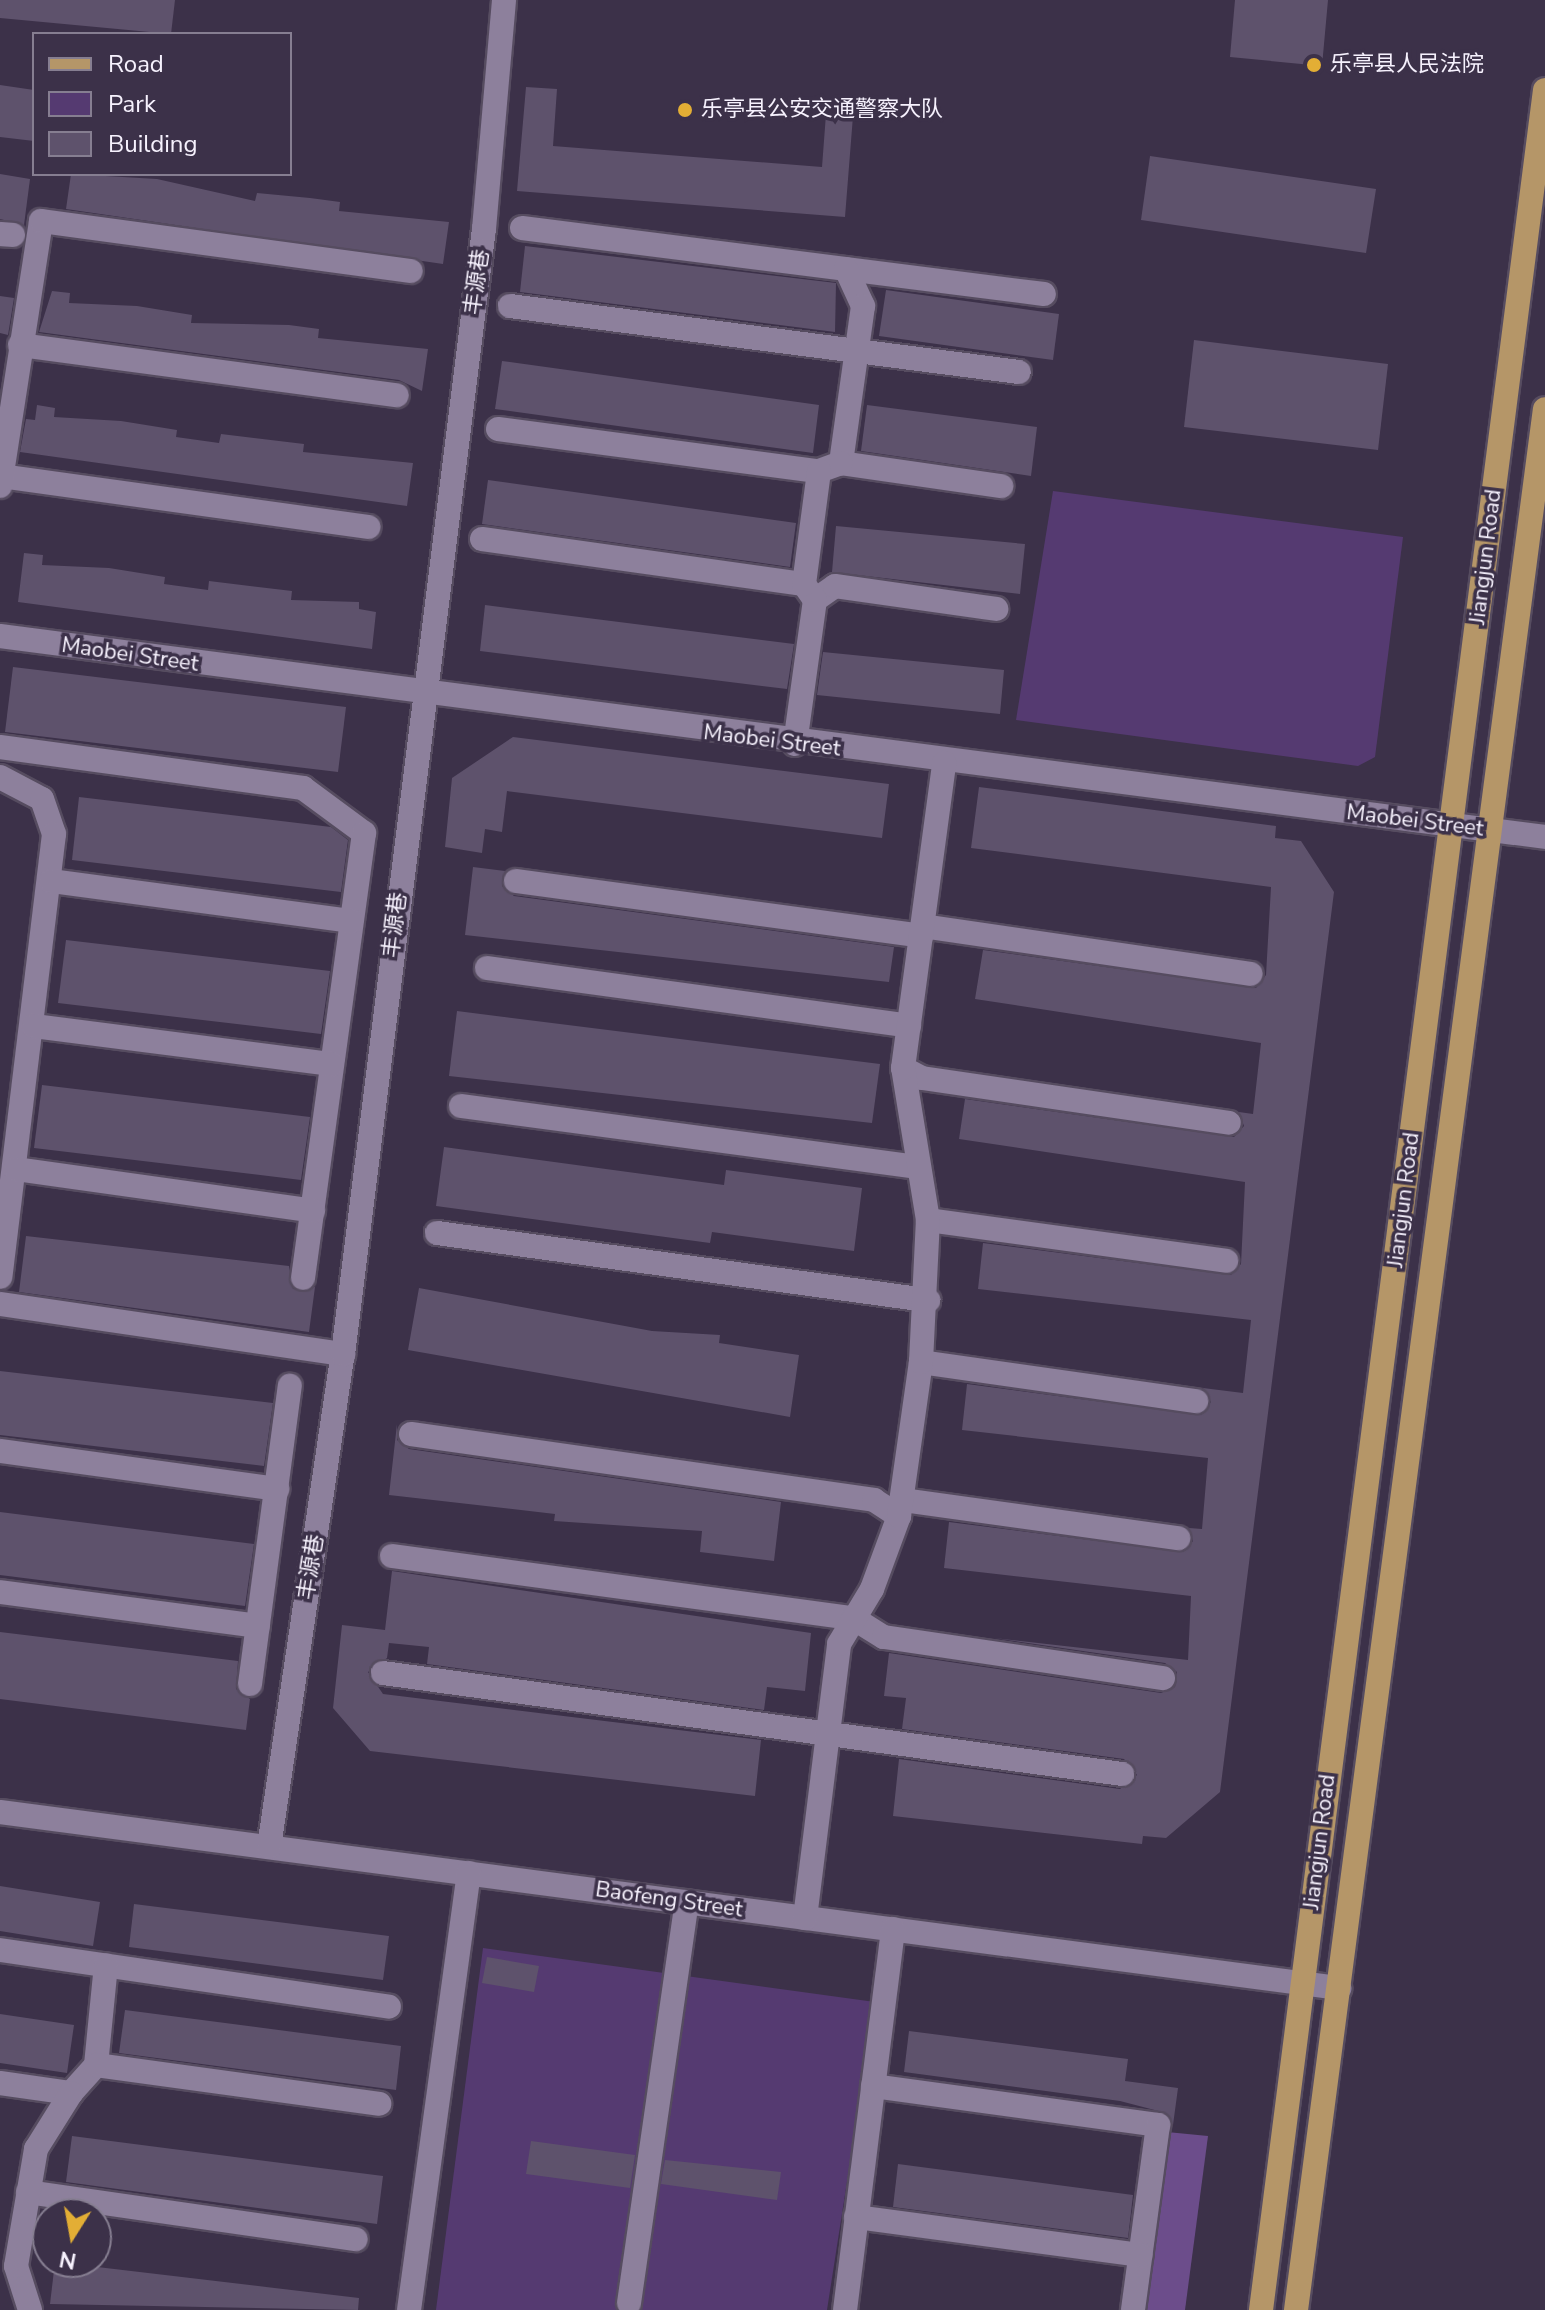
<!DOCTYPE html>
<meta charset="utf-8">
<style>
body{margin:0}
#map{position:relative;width:1545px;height:2310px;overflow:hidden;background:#3c3149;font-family:"Nunito Sans","Noto Sans SC",sans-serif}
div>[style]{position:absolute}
.green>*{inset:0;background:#553a71}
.forest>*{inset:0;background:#6c4d8b}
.building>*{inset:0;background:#5e526c}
.roads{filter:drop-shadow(2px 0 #564c60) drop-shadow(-2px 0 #564c60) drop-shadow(0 2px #564c60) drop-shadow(0 -2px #564c60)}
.minor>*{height:24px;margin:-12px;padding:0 12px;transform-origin:12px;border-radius:12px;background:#8d809c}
.major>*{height:24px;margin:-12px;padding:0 12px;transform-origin:12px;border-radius:12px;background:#b59668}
.dots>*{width:22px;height:22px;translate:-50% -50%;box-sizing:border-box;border:4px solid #3c3149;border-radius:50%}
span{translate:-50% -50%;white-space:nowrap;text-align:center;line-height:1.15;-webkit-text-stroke:7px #3c3149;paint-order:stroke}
.poi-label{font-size:22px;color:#f6f1fd}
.left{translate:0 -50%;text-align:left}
.street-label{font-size:22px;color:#f6f1fd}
.legend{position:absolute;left:32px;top:32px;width:260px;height:144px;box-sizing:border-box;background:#3c3149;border:2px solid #867e91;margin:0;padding:10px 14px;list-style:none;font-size:24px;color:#f6f1fd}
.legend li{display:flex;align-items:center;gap:16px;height:40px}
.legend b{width:40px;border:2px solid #867e91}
.north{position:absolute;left:32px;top:2198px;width:80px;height:80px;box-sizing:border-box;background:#3c3149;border:2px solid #867e91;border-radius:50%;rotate:191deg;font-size:22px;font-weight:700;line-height:32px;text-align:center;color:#f6f1fd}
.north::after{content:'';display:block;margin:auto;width:28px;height:36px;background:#e3ae35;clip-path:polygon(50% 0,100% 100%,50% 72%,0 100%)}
</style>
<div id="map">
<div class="green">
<div style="clip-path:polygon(1053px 491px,1403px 537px,1375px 757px,1358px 766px,1016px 720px)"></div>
<div style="clip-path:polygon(483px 1948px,875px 2002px,827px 2310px,436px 2310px)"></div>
</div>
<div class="forest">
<div style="clip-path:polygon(1167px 2132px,1208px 2136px,1185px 2310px,1142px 2310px)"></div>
</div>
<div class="building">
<div style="clip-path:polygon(0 0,175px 0,171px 34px,0 18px)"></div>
<div style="clip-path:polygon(1235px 0,1328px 0,1322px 66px,1230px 57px)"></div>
<div style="clip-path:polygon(0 85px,34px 90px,34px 141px,0 137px)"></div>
<div style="clip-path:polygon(526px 87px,557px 89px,553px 146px,822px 167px,826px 114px,853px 116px,845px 217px,517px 191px)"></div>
<div style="clip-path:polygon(1150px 156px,1376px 189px,1366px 253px,1141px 220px)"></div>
<div style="clip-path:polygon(0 174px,30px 179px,24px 225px,0 219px)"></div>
<div style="clip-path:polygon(71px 174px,157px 179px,255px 201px,257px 193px,310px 198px,340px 202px,339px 211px,449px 222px,443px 264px,66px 209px)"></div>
<div style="clip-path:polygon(525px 246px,836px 283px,835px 332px,520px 292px)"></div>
<div style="clip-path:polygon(886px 290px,1059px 314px,1053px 360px,879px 336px)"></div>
<div style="clip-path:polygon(52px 291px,70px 293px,69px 303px,137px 306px,192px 315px,191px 323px,289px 325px,319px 329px,318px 338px,428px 349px,422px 391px,399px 380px,39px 332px)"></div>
<div style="clip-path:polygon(0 296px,14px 298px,8px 335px,0 333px)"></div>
<div style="clip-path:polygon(1194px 340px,1388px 364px,1378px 450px,1184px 427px)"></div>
<div style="clip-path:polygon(502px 361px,819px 405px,813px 453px,495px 409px)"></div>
<div style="clip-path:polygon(37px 405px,55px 408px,54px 417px,121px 421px,177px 430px,176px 437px,219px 443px,221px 434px,304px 444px,303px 452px,413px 463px,407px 506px,20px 452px,26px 419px,35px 420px)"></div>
<div style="clip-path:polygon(867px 405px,1037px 427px,1031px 476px,861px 451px)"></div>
<div style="clip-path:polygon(488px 480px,796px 523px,790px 567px,482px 524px)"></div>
<div style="clip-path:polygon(836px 526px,1025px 544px,1020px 594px,832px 572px)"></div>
<div style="clip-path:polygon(24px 553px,43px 555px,42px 565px,109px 568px,165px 577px,164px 584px,208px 590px,209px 581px,292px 591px,291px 600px,359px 602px,359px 609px,376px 612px,372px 649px,18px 602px)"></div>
<div style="clip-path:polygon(485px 605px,794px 644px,787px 689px,480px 651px)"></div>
<div style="clip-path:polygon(823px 652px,1004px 670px,1000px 714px,817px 695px)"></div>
<div style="clip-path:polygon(13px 667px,346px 707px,338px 772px,5px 732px)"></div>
<div style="clip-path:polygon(513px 737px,889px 784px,882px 838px,507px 791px,502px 832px,485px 829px,482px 853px,445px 847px,452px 778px)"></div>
<div style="clip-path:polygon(979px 787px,1276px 826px,1275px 838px,1301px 841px,1334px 892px,1220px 1792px,1166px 1838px,1143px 1836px,1142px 1844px,893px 1816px,899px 1759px,1120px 1789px,1137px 1775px,1124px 1759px,902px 1729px,906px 1698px,884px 1696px,889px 1653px,1161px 1693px,1175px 1687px,1177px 1672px,1165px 1663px,994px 1638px,1188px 1660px,1191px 1596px,944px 1568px,949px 1522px,1183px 1552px,1193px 1541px,1189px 1528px,1202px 1529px,1208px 1458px,962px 1430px,967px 1384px,1201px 1415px,1211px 1402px,1203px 1388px,1243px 1393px,1251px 1320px,978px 1289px,983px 1243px,1231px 1275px,1241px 1264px,1245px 1182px,959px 1139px,965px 1099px,1234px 1137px,1244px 1126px,1239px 1112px,1253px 1114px,1261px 1043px,975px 999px,983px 950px,1256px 988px,1266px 975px,1271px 887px,971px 848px)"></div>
<div style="clip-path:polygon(79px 797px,331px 827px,348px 840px,341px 892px,72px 860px)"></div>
<div style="clip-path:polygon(473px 867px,505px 871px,502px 886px,514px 896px,894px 947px,889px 982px,465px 935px)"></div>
<div style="clip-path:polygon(66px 940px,330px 971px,321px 1034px,58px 1003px)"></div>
<div style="clip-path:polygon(457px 1011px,880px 1064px,872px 1123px,449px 1076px)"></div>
<div style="clip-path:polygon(42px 1085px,310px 1117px,301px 1180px,34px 1148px)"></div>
<div style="clip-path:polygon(444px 1147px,724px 1185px,726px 1170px,862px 1188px,854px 1251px,712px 1232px,710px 1243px,436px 1206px)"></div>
<div style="clip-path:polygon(26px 1236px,289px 1266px,293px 1289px,315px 1287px,309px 1332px,19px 1292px)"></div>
<div style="clip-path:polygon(419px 1288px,652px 1331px,720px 1335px,719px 1343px,799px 1355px,790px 1417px,408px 1350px)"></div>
<div style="clip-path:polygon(0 1371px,273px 1403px,264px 1466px,0 1435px)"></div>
<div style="clip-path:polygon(397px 1424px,397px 1440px,409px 1449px,781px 1502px,774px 1561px,700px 1552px,702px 1531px,554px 1521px,555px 1514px,389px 1495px)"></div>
<div style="clip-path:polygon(0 1512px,254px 1544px,245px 1606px,0 1575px)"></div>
<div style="clip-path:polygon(392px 1571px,811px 1633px,805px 1691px,767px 1687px,764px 1710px,427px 1664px,429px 1647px,389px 1643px,387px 1658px,368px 1672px,383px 1694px,761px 1740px,755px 1796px,370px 1751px,333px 1708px,342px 1625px,385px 1630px)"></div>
<div style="clip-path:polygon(0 1632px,238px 1661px,236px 1689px,250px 1699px,246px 1730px,0 1699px)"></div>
<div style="clip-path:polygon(0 1886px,100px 1902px,93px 1946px,0 1931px)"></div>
<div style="clip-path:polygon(134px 1904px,389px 1936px,383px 1980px,129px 1947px)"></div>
<div style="clip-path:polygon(487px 1957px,539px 1966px,534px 1992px,482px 1983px)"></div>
<div style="clip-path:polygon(125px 2010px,401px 2046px,396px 2090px,119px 2053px)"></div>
<div style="clip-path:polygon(0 2014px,74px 2025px,67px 2073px,0 2063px)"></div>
<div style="clip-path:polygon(909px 2031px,1128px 2059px,1125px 2081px,1178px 2088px,1173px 2125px,1166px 2113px,1120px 2101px,904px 2072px)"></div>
<div style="clip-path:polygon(72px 2136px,383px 2176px,377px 2224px,66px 2182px)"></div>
<div style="clip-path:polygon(531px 2141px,635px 2155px,630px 2188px,526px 2174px)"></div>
<div style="clip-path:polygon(665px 2160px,781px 2172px,777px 2200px,661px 2184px)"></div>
<div style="clip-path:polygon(898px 2164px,1133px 2195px,1128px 2238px,893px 2207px)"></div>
<div style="clip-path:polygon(55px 2262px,359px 2298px,358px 2310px,50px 2304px)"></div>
</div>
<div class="roads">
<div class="minor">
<div style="left:522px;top:228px;width:526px;rotate:7.21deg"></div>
<div style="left:0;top:234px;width:13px;rotate:4deg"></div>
<div style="left:846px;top:269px;width:41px;rotate:65.3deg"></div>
<div style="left:863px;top:306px;width:159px;rotate:98deg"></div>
<div style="left:841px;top:463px;width:162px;rotate:8.2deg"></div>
<div style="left:510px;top:306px;width:513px;rotate:7.39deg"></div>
<div style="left:20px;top:345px;width:380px;rotate:7.6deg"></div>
<div style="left:498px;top:429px;width:324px;rotate:7.5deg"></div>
<div style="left:819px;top:471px;width:23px;rotate:-20deg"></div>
<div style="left:1px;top:476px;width:371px;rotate:7.9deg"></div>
<div style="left:0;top:486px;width:268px;rotate:-81.2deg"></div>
<div style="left:41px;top:221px;width:373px;rotate:7.7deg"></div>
<div style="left:482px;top:539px;width:325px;rotate:8deg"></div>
<div style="left:815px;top:600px;width:24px;rotate:-35deg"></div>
<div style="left:835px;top:586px;width:163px;rotate:8.1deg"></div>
<div style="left:0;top:636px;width:1558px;rotate:7.41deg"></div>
<div style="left:795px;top:744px;width:145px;rotate:-82.1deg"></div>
<div style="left:815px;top:600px;width:19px;rotate:-125deg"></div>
<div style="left:804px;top:584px;width:114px;rotate:-82.4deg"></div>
<div style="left:0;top:747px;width:306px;rotate:7.7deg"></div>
<div style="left:303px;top:788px;width:76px;rotate:36.4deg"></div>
<div style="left:364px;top:833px;width:449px;rotate:97.8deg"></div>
<div style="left:0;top:777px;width:47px;rotate:27.6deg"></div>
<div style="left:42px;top:799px;width:37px;rotate:71deg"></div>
<div style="left:54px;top:834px;width:446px;rotate:96.9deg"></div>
<div style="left:51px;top:881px;width:303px;rotate:7.6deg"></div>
<div style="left:516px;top:881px;width:409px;rotate:7.7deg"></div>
<div style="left:923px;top:926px;width:331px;rotate:8.3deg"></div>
<div style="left:487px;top:968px;width:426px;rotate:7.8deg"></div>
<div style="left:34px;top:1026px;width:300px;rotate:7.3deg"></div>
<div style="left:903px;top:1068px;width:21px;rotate:28deg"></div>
<div style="left:922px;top:1078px;width:310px;rotate:8.3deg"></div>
<div style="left:461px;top:1106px;width:459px;rotate:7.6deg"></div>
<div style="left:16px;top:1169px;width:300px;rotate:8deg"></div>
<div style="left:928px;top:1220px;width:301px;rotate:7.8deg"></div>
<div style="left:437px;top:1233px;width:496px;rotate:7.8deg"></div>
<div style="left:0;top:1304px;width:347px;rotate:8.3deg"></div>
<div style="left:921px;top:1362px;width:278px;rotate:8.1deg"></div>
<div style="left:411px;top:1434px;width:468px;rotate:8.1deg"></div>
<div style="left:874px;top:1500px;width:30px;rotate:33deg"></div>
<div style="left:0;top:1451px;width:280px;rotate:7.8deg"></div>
<div style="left:903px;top:1500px;width:278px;rotate:7.9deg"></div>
<div style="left:392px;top:1556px;width:465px;rotate:7.7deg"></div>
<div style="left:853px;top:1618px;width:36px;rotate:32deg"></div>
<div style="left:884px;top:1637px;width:282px;rotate:8.4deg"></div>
<div style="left:0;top:1592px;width:260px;rotate:7.5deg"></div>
<div style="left:383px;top:1673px;width:746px;rotate:7.78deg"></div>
<div style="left:250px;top:1684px;width:301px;rotate:-82.4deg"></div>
<div style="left:0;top:1812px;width:1351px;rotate:7.49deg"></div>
<div style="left:269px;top:1847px;width:499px;rotate:-81.5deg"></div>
<div style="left:343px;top:1354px;width:1134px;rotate:-82.86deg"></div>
<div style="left:484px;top:229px;width:230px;rotate:-85deg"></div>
<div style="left:805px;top:1918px;width:276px;rotate:-82.9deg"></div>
<div style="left:839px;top:1644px;width:64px;rotate:-59deg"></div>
<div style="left:872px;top:1589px;width:78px;rotate:-69.7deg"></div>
<div style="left:899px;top:1516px;width:156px;rotate:-81.9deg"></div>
<div style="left:921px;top:1362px;width:142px;rotate:-87.2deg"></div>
<div style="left:928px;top:1220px;width:154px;rotate:-99.3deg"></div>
<div style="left:903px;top:1068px;width:308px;rotate:-82.3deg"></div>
<div style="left:0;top:1950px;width:393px;rotate:8.3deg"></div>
<div style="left:96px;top:2065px;width:100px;rotate:-84.3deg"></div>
<div style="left:0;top:2083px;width:72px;rotate:8deg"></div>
<div style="left:71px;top:2093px;width:38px;rotate:-48deg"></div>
<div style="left:96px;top:2065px;width:286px;rotate:7.8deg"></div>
<div style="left:873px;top:2086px;width:288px;rotate:7.8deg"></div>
<div style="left:1158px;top:2125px;width:187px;rotate:97.7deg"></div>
<div style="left:28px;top:2192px;width:331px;rotate:8.2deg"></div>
<div style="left:856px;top:2217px;width:287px;rotate:7.6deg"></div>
<div style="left:629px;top:2303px;width:405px;rotate:-81.8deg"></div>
<div style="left:30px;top:2310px;width:46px;rotate:-107.7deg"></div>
<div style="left:16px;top:2266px;width:119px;rotate:-80.3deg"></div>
<div style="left:36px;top:2149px;width:66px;rotate:-58deg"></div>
<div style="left:409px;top:2310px;width:441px;rotate:-82.2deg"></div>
<div style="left:845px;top:2310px;width:384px;rotate:-82.8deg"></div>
</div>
<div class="major">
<div style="left:1261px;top:2310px;width:2238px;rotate:-82.71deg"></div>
<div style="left:1296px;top:2310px;width:1917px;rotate:-82.54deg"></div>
</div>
</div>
<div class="dots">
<div style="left:1314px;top:65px;background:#e3ae35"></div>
<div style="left:685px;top:110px;background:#e3ae35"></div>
</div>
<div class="poi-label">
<span class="left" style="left:1330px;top:65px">乐亭县人民法院</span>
<span class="left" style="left:701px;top:110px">乐亭县公安交通警察大队</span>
</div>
<div class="street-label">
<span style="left:477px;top:282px;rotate:-82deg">丰源巷</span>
<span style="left:1486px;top:557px;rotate:-83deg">Jiangjun Road</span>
<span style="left:130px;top:655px;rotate:8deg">Maobei Street</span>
<span style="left:772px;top:741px;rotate:7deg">Maobei Street</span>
<span style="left:1415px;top:821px;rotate:7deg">Maobei Street</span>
<span style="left:395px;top:925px;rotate:-83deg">丰源巷</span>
<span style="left:1404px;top:1200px;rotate:-83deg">Jiangjun Road</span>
<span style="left:311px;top:1567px;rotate:-81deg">丰源巷</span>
<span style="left:1320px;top:1842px;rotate:-83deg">Jiangjun Road</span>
<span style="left:669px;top:1900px;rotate:8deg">Baofeng Street</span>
</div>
<ul class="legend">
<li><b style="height:10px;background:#b59668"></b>Road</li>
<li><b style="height:22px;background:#553a71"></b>Park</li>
<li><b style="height:22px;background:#5e526c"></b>Building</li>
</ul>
<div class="north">N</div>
</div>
